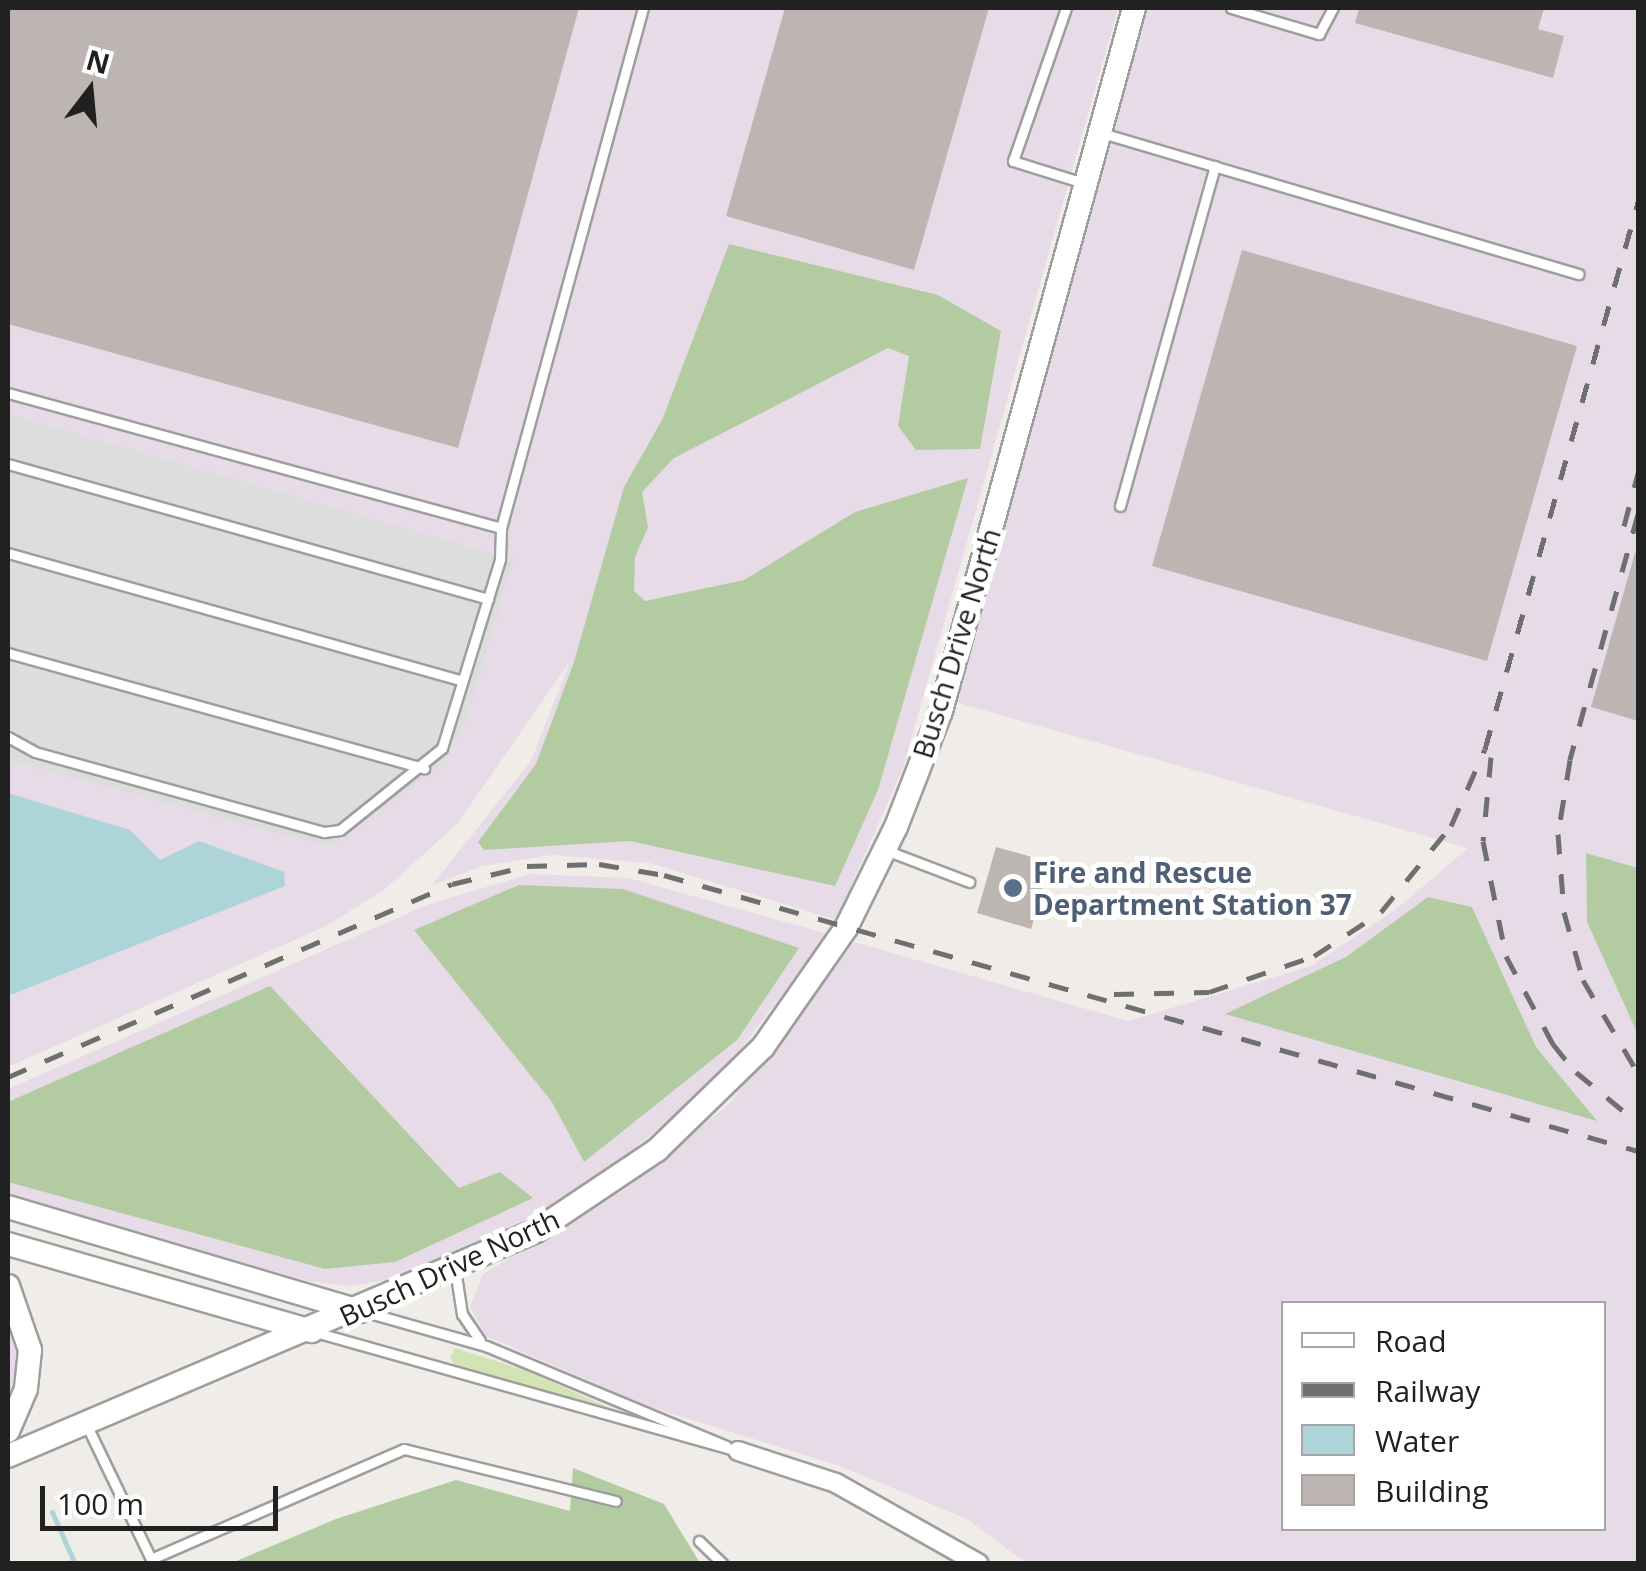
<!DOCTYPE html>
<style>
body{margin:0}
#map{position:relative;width:1646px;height:1571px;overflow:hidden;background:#f0ece8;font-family:"Open Sans",sans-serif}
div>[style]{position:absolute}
.industrial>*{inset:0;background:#e8dbe8}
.grass>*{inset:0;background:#d2e4b4}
.forest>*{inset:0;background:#b3cba1}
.parking>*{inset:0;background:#ddd}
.water>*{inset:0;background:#add5d9}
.stream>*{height:5px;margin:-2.5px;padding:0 2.5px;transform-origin:2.5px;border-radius:2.5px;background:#add5d9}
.building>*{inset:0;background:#bdb5b1}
.roads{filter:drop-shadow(2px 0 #9e9e9e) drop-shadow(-2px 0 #9e9e9e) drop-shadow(0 2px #9e9e9e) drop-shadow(0 -2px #9e9e9e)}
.service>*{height:9px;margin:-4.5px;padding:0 4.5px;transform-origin:4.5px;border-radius:4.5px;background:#fff}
.minor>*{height:18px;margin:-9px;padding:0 9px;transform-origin:9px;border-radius:9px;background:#fff}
.tertiary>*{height:22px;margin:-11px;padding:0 11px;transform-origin:11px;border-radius:11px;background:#fff}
.rail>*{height:5px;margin-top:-2.5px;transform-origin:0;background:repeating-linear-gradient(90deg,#6f6f6f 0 20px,transparent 0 40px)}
.dots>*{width:28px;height:28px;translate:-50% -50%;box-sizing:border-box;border:5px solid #fff;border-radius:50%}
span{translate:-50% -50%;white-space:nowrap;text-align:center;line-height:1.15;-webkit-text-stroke:10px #fff;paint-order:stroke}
.street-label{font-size:28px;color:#212121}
.service-label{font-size:28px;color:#4e5e75;font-weight:700}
.left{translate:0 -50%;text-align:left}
.frame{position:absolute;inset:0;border:10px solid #212121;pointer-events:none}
.legend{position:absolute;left:1281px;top:1301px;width:325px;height:230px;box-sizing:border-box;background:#fff;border:2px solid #a6a6a6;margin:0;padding:12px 18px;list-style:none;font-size:30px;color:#212121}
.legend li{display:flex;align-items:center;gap:20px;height:50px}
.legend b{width:50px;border:2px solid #a6a6a6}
.north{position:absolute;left:40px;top:40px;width:100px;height:100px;-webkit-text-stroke:8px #fff;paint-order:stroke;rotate:16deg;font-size:28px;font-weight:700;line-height:40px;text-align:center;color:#212121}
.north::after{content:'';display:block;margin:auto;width:35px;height:45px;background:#212121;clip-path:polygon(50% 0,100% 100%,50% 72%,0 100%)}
.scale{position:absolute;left:40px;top:1486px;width:238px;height:45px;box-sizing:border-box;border:5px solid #212121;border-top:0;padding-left:12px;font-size:30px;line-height:35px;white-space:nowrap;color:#212121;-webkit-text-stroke:8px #fff;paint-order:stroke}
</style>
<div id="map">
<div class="industrial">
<div style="clip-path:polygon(8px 8px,1118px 8px,903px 768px,836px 920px,650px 863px,551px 855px,483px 866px,432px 885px,531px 761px,570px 661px,458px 823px,384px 890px,326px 926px,8px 1067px)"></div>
<div style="clip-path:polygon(evenodd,1146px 8px,1638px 8px,1638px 868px,1586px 854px,1587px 922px,1638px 1035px,1638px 1563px,1026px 1563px,967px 1519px,840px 1466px,644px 1405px,486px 1336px,470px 1307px,483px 1274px,628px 1187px,729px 1104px,854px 942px,1128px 1021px,1311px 966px,1399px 907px,1468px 848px,951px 701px,1146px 8px,1284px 1304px,1604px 1304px,1604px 1528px,1284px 1528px,1284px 1304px)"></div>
<div style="clip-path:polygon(530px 874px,628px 878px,828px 934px,743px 1046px,679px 1113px,592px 1182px,502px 1234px,398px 1278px,350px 1286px,309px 1281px,8px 1197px,8px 1089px,429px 904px)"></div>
<div style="clip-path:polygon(8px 1305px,19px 1335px,20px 1367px,8px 1409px)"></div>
</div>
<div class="grass">
<div style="clip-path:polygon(455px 1348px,527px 1371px,610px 1408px,456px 1367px,450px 1357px)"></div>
</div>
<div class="forest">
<div style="clip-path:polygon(729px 244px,938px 295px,1001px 331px,980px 449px,916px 450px,898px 426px,909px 356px,888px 348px,674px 458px,642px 492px,648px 527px,635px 557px,634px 591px,645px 601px,744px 580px,855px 512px,968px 478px,878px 790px,835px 886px,630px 841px,484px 850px,478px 842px,536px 764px,574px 662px,624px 487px,663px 418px)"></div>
<div style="clip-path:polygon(1586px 853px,1638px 868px,1638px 1035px,1587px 922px)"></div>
<div style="clip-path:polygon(519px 885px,623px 889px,799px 948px,737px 1040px,584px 1162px,552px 1102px,414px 930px)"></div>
<div style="clip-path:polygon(1428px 897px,1472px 907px,1536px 1047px,1597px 1121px,1225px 1014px,1346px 957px)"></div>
<div style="clip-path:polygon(270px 986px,459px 1188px,500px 1172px,533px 1198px,395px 1262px,325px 1269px,8px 1182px,8px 1102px)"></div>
<div style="clip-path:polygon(573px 1468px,664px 1504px,700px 1563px,229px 1564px,336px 1519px,456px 1480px,570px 1511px)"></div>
</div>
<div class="parking">
<div style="clip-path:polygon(8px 414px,513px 559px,467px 719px,441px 765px,329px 847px,8px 760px)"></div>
</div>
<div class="water">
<div style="clip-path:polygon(8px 793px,130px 830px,160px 860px,199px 841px,284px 872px,285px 886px,8px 996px)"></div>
</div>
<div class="stream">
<div style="left:52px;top:1512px;width:57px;rotate:66.1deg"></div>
</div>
<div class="building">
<div style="clip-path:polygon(8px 8px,579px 8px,458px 448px,8px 324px)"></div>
<div style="clip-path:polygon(785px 8px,989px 8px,914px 270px,726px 216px)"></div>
<div style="clip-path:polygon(1359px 8px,1544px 8px,1538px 29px,1564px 36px,1553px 78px,1355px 23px)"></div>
<div style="clip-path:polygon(1242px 250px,1577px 346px,1487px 661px,1152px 566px)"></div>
<div style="clip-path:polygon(1635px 553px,1638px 553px,1638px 721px,1591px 707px)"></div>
<div style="clip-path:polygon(996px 847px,1050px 862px,1031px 929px,977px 913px)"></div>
</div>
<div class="roads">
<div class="service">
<div style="left:1066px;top:8px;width:162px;rotate:109.1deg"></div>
<div style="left:1013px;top:161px;width:73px;rotate:17.4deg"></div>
<div style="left:1231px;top:8px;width:92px;rotate:16.5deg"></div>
<div style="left:1319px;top:34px;width:30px;rotate:-62deg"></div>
<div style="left:1102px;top:133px;width:497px;rotate:16.5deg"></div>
<div style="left:8px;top:393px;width:511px;rotate:15.31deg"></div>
<div style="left:501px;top:528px;width:539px;rotate:-74.73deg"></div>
<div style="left:8px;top:464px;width:499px;rotate:15.7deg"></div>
<div style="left:1120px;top:506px;width:353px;rotate:-74.4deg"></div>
<div style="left:8px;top:553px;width:472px;rotate:15.7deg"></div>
<div style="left:8px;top:653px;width:432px;rotate:15.5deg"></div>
<div style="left:8px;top:737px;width:31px;rotate:29deg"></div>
<div style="left:35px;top:752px;width:300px;rotate:15.5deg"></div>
<div style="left:324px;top:832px;width:16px;rotate:-7deg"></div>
<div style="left:340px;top:830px;width:131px;rotate:-38.8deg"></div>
<div style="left:442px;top:748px;width:198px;rotate:-72.9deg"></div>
<div style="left:500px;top:559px;width:31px;rotate:-88deg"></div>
<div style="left:888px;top:851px;width:87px;rotate:20.9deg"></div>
<div style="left:455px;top:1269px;width:46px;rotate:81.2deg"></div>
<div style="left:462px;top:1314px;width:32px;rotate:56deg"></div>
<div style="left:362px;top:1311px;width:129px;rotate:15.8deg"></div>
<div style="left:486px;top:1346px;width:260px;rotate:22.6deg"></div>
<div style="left:315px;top:1332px;width:439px;rotate:15.7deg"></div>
<div style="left:87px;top:1426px;width:148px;rotate:64.3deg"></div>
<div style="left:151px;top:1559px;width:276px;rotate:-23.5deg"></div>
<div style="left:404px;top:1449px;width:218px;rotate:13.8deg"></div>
<div style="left:699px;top:1541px;width:33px;rotate:44deg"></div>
</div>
<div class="minor">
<div style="left:738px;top:1451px;width:103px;rotate:18.1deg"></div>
<div style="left:836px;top:1483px;width:164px;rotate:29.5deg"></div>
</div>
<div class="tertiary">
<div style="left:8px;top:1207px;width:367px;rotate:16.5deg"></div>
<div style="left:8px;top:1244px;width:316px;rotate:16deg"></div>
<div style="left:8px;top:1286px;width:68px;rotate:71deg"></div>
<div style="left:30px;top:1350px;width:39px;rotate:96deg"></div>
<div style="left:26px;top:1389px;width:46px;rotate:113.2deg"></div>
<div style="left:8px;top:1456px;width:574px;rotate:-23.08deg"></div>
<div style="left:536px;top:1231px;width:146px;rotate:-33.8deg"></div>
<div style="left:657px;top:1150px;width:148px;rotate:-44.2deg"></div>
<div style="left:763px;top:1047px;width:145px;rotate:-55.1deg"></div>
<div style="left:846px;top:928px;width:113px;rotate:-63.7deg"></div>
<div style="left:896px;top:827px;width:124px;rotate:-68.8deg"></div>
<div style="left:941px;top:711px;width:729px;rotate:-74.65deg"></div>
</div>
</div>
<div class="rail">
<div style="left:1638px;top:514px;width:255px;rotate:105.5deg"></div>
<div style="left:1570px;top:760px;width:75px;rotate:99.2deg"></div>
<div style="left:1558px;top:834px;width:78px;rotate:85.6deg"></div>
<div style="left:1564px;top:912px;width:71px;rotate:74.4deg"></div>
<div style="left:1583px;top:980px;width:108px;rotate:59.4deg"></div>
<div style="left:1624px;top:526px;width:55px;rotate:-75.2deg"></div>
<div style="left:1491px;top:757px;width:84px;rotate:95.4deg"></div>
<div style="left:1483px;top:841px;width:117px;rotate:78.7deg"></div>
<div style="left:1506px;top:956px;width:100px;rotate:61.9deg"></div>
<div style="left:1553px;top:1044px;width:36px;rotate:51deg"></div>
<div style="left:1576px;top:1072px;width:80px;rotate:39.4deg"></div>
<div style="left:1114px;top:994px;width:95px;rotate:-1.2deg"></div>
<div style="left:1209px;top:992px;width:111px;rotate:-18.9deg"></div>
<div style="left:1314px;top:956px;width:80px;rotate:-33.3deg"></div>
<div style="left:1381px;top:912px;width:111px;rotate:-50.9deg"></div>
<div style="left:1451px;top:826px;width:84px;rotate:-66.2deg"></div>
<div style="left:1485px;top:749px;width:568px;rotate:-74.37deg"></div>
<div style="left:8px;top:1077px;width:484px;rotate:-23.5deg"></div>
<div style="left:452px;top:884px;width:77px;rotate:-13.5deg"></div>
<div style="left:527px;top:866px;width:72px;rotate:-1.6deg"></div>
<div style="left:599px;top:864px;width:66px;rotate:9.6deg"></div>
<div style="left:664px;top:875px;width:1012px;rotate:15.82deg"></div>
</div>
<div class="dots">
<div style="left:1013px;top:888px;background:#5c6f8a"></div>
</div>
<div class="street-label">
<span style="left:956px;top:643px;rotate:-73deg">Busch Drive North</span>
<span style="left:449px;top:1267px;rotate:-25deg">Busch Drive North</span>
</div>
<div class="service-label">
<span class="left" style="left:1033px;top:888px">Fire and Rescue<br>Department Station 37</span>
</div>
<div class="frame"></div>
<ul class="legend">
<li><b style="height:12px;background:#fff"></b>Road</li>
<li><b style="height:12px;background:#6f6f6f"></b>Railway</li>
<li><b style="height:28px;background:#add5d9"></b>Water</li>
<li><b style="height:28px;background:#bdb5b1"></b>Building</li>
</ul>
<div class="north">N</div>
<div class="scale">100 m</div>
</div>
